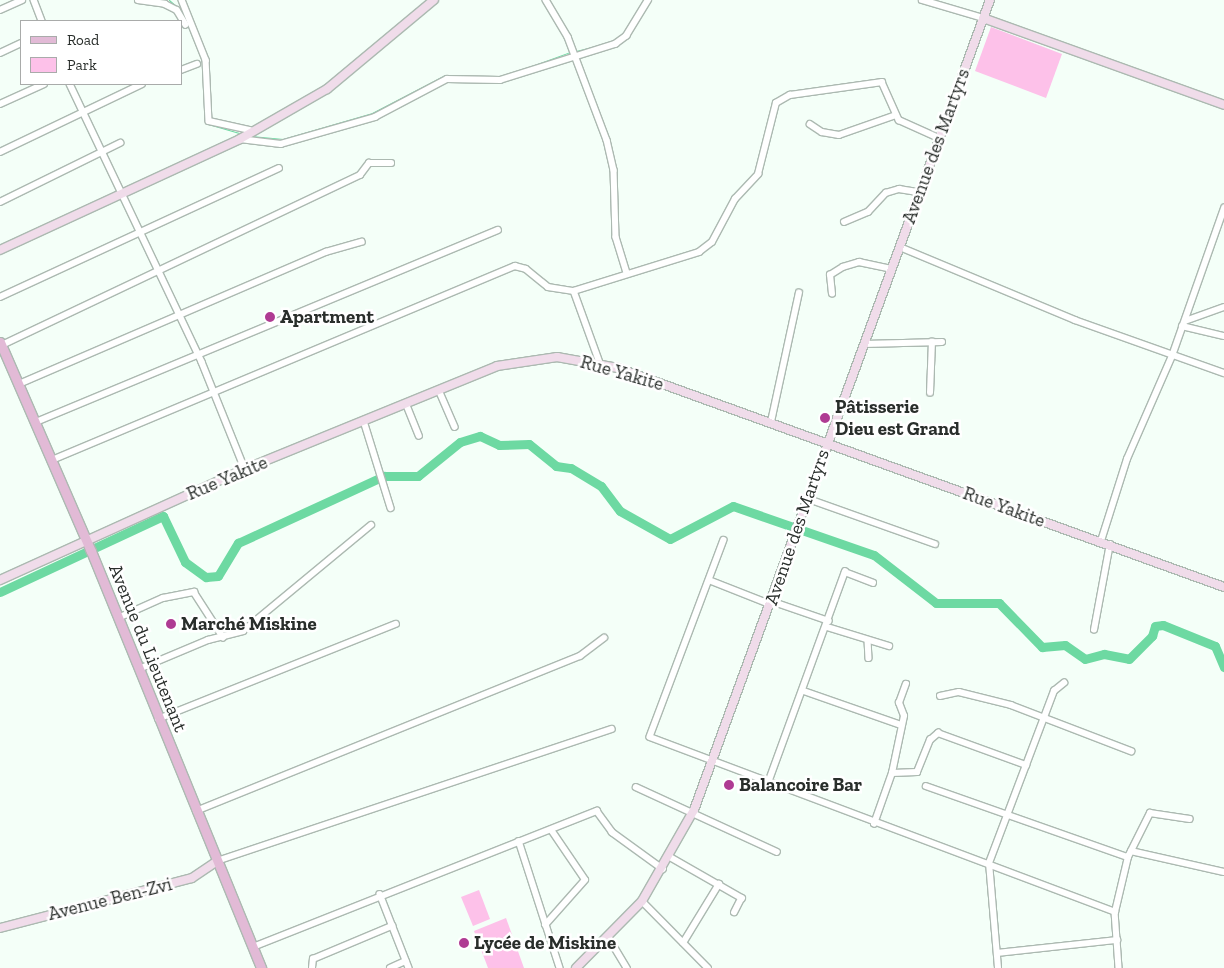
<!DOCTYPE html>
<meta charset="utf-8">
<style>
body{margin:0}
#map{position:relative;width:1224px;height:968px;overflow:hidden;background:#f4fff8;font-family:"Zilla Slab",serif}
div>[style]{position:absolute}
.green>*{inset:0;background:#fdc1e9}
.stream>*{height:1px;margin:-0.5px;padding:0 0.5px;transform-origin:0.5px;border-radius:0.5px;background:#6dd9a2}
.river>*{height:9px;margin:-4.5px;padding:0 4.5px;transform-origin:4.5px;border-radius:4.5px;background:#6dd9a2}
.roads{filter:drop-shadow(1px 0 #acb9b1) drop-shadow(-1px 0 #acb9b1) drop-shadow(0 1px #acb9b1) drop-shadow(0 -1px #acb9b1)}
.street>*{height:5.5px;margin:-2.75px;padding:0 2.75px;transform-origin:2.75px;border-radius:2.75px;background:#fff}
.secondary>*{height:8px;margin:-4px;padding:0 4px;transform-origin:4px;border-radius:4px;background:#f0dcea}
.primary>*{height:9px;margin:-4.5px;padding:0 4.5px;transform-origin:4.5px;border-radius:4.5px;background:#e2bad6}
.dots>*{width:14px;height:14px;translate:-50% -50%;box-sizing:border-box;border:2px solid #fff;border-radius:50%}
span{translate:-50% -50%;white-space:nowrap;text-align:center;line-height:1.15;-webkit-text-stroke:5px #fff;paint-order:stroke}
.street-label{font-size:19px;color:#292e2b}
.poi-label{font-size:19px;color:#292e2b;font-weight:700}
.left{translate:0 -50%;text-align:left}
.legend{position:absolute;left:20px;top:20px;width:162px;height:65px;box-sizing:border-box;background:#fff;border:1px solid #a9abaa;margin:0;padding:6px 9px;list-style:none;font-size:15px;color:#292e2b}
.legend li{display:flex;align-items:center;gap:10px;height:25px}
.legend b{width:25px;border:1px solid #a9abaa}
</style>
<div id="map">
<div class="green">
<div style="clip-path:polygon(991px 27px,1062px 54px,1046px 98px,975px 71px)"></div>
<div style="clip-path:polygon(479px 890px,490px 919px,473px 926px,461px 897px)"></div>
<div style="clip-path:polygon(506px 918px,524px 968px,488px 968px,474px 931px)"></div>
</div>
<div class="stream">
<div style="left:169px;top:0;width:21px;rotate:41deg"></div>
<div style="left:198px;top:48px;width:19px;rotate:72deg"></div>
<div style="left:576px;top:51px;width:34px;rotate:-14deg"></div>
<div style="left:499px;top:78px;width:76px;rotate:-20.1deg"></div>
<div style="left:206px;top:109px;width:11px;rotate:90deg"></div>
<div style="left:208px;top:124px;width:35px;rotate:16deg"></div>
<div style="left:250px;top:136px;width:33px;rotate:5deg"></div>
<div style="left:283px;top:139px;width:93px;rotate:-16.3deg"></div>
<div style="left:372px;top:113px;width:82px;rotate:-27.5deg"></div>
<div style="left:445px;top:75px;width:35px;rotate:3deg"></div>
</div>
<div class="river">
<div style="left:0;top:592px;width:180px;rotate:-25deg"></div>
<div style="left:163px;top:516px;width:51px;rotate:64.4deg"></div>
<div style="left:185px;top:562px;width:26px;rotate:36deg"></div>
<div style="left:206px;top:577px;width:12px;rotate:-5deg"></div>
<div style="left:218px;top:576px;width:39px;rotate:-59deg"></div>
<div style="left:238px;top:543px;width:161px;rotate:-24.7deg"></div>
<div style="left:384px;top:476px;width:34px"></div>
<div style="left:418px;top:476px;width:54px;rotate:-39deg"></div>
<div style="left:460px;top:442px;width:21px;rotate:-17deg"></div>
<div style="left:480px;top:436px;width:21px;rotate:25deg"></div>
<div style="left:499px;top:445px;width:30px;rotate:-2deg"></div>
<div style="left:529px;top:444px;width:35px;rotate:39deg"></div>
<div style="left:556px;top:466px;width:15px;rotate:8deg"></div>
<div style="left:571px;top:468px;width:35px;rotate:31deg"></div>
<div style="left:601px;top:486px;width:31px;rotate:53deg"></div>
<div style="left:620px;top:511px;width:57px;rotate:29.2deg"></div>
<div style="left:670px;top:539px;width:71px;rotate:-27.6deg"></div>
<div style="left:733px;top:506px;width:149px;rotate:19.2deg"></div>
<div style="left:874px;top:555px;width:78px;rotate:37.7deg"></div>
<div style="left:936px;top:603px;width:63px"></div>
<div style="left:999px;top:603px;width:62px;rotate:45.7deg"></div>
<div style="left:1042px;top:647px;width:23px;rotate:-5deg"></div>
<div style="left:1065px;top:645px;width:24px;rotate:35deg"></div>
<div style="left:1085px;top:659px;width:20px;rotate:-15deg"></div>
<div style="left:1104px;top:654px;width:25px;rotate:11deg"></div>
<div style="left:1129px;top:659px;width:33px;rotate:-45deg"></div>
<div style="left:1152px;top:636px;width:10px;rotate:-73deg"></div>
<div style="left:1155px;top:626px;width:8px;rotate:-7deg"></div>
<div style="left:1163px;top:625px;width:56px;rotate:22deg"></div>
<div style="left:1215px;top:646px;width:23px;rotate:67deg"></div>
</div>
<div class="roads">
<div class="street">
<div style="left:34px;top:0;width:22px;rotate:69deg"></div>
<div style="left:138px;top:0;width:27px;rotate:8deg"></div>
<div style="left:165px;top:4px;width:13px;rotate:27deg"></div>
<div style="left:177px;top:10px;width:17px;rotate:59deg"></div>
<div style="left:182px;top:0;width:65px;rotate:68.2deg"></div>
<div style="left:206px;top:60px;width:61px;rotate:87.2deg"></div>
<div style="left:209px;top:121px;width:42px;rotate:12.4deg"></div>
<div style="left:546px;top:0;width:43px;rotate:59.3deg"></div>
<div style="left:568px;top:37px;width:110px;rotate:69.3deg"></div>
<div style="left:607px;top:140px;width:31px;rotate:77deg"></div>
<div style="left:614px;top:170px;width:67px;rotate:88.3deg"></div>
<div style="left:616px;top:237px;width:38px;rotate:73deg"></div>
<div style="left:922px;top:0;width:64px;rotate:16.4deg"></div>
<div style="left:0;top:10px;width:24px;rotate:-24deg"></div>
<div style="left:0;top:53px;width:23px;rotate:-25deg"></div>
<div style="left:181px;top:70px;width:17px;rotate:-21deg"></div>
<div style="left:70px;top:84px;width:308px;rotate:64.6deg"></div>
<div style="left:202px;top:362px;width:115px;rotate:68.1deg"></div>
<div style="left:0;top:104px;width:48px;rotate:-24.4deg"></div>
<div style="left:810px;top:124px;width:14px;rotate:34deg"></div>
<div style="left:822px;top:132px;width:17px;rotate:10deg"></div>
<div style="left:839px;top:135px;width:60px;rotate:-19.3deg"></div>
<div style="left:240px;top:139px;width:41px;rotate:7deg"></div>
<div style="left:281px;top:144px;width:98px;rotate:-16deg"></div>
<div style="left:375px;top:117px;width:81px;rotate:-27.8deg"></div>
<div style="left:447px;top:79px;width:53px;rotate:1.1deg"></div>
<div style="left:500px;top:80px;width:121px;rotate:-17.4deg"></div>
<div style="left:615px;top:44px;width:14px;rotate:-36deg"></div>
<div style="left:626px;top:36px;width:42px;rotate:-58.6deg"></div>
<div style="left:0;top:152px;width:157px;rotate:-25.6deg"></div>
<div style="left:0;top:202px;width:134px;rotate:-26.2deg"></div>
<div style="left:844px;top:222px;width:26px;rotate:-23deg"></div>
<div style="left:868px;top:212px;width:26px;rotate:-47deg"></div>
<div style="left:886px;top:193px;width:14px;rotate:-17deg"></div>
<div style="left:899px;top:189px;width:20px;rotate:9deg"></div>
<div style="left:900px;top:247px;width:190px;rotate:22.6deg"></div>
<div style="left:1075px;top:320px;width:158px;rotate:19.6deg"></div>
<div style="left:574px;top:291px;width:77px;rotate:70.1deg"></div>
<div style="left:832px;top:294px;width:19px;rotate:-96deg"></div>
<div style="left:830px;top:275px;width:15px;rotate:-32deg"></div>
<div style="left:843px;top:267px;width:17px;rotate:-17deg"></div>
<div style="left:859px;top:262px;width:34px;rotate:12deg"></div>
<div style="left:0;top:297px;width:307px;rotate:-24.8deg"></div>
<div style="left:1185px;top:321px;width:41px;rotate:-19.7deg"></div>
<div style="left:1182px;top:326px;width:43px;rotate:13.4deg"></div>
<div style="left:864px;top:344px;width:78px;rotate:-1.5deg"></div>
<div style="left:2px;top:345px;width:396px;rotate:-25.4deg"></div>
<div style="left:360px;top:175px;width:15px;rotate:-53deg"></div>
<div style="left:369px;top:163px;width:22px"></div>
<div style="left:19px;top:384px;width:334px;rotate:-23.3deg"></div>
<div style="left:326px;top:252px;width:37px;rotate:-16deg"></div>
<div style="left:439px;top:390px;width:40px;rotate:66.6deg"></div>
<div style="left:930px;top:393px;width:51px;rotate:-87.8deg"></div>
<div style="left:406px;top:403px;width:35px;rotate:68deg"></div>
<div style="left:364px;top:421px;width:91px;rotate:72.8deg"></div>
<div style="left:36px;top:422px;width:500px;rotate:-22.57deg"></div>
<div style="left:771px;top:422px;width:132px;rotate:-77.8deg"></div>
<div style="left:52px;top:460px;width:502px;rotate:-22.73deg"></div>
<div style="left:515px;top:266px;width:11px;rotate:15deg"></div>
<div style="left:526px;top:269px;width:28px;rotate:39deg"></div>
<div style="left:548px;top:287px;width:26px;rotate:9deg"></div>
<div style="left:574px;top:291px;width:131px;rotate:-17.3deg"></div>
<div style="left:699px;top:252px;width:16px;rotate:-38deg"></div>
<div style="left:712px;top:242px;width:49px;rotate:-61.9deg"></div>
<div style="left:735px;top:199px;width:34px;rotate:-47deg"></div>
<div style="left:758px;top:174px;width:73px;rotate:-75.8deg"></div>
<div style="left:776px;top:103px;width:16px;rotate:-30deg"></div>
<div style="left:790px;top:95px;width:93px;rotate:-8deg"></div>
<div style="left:882px;top:82px;width:42px;rotate:65.9deg"></div>
<div style="left:899px;top:120px;width:44px;rotate:24.2deg"></div>
<div style="left:806px;top:498px;width:137px;rotate:19.6deg"></div>
<div style="left:724px;top:540px;width:210px;rotate:110.6deg"></div>
<div style="left:650px;top:737px;width:497px;rotate:20.6deg"></div>
<div style="left:1115px;top:912px;width:56px;rotate:85.9deg"></div>
<div style="left:1101px;top:541px;width:86px;rotate:-72.4deg"></div>
<div style="left:1127px;top:459px;width:112px;rotate:-66.4deg"></div>
<div style="left:1172px;top:356px;width:157px;rotate:-70.6deg"></div>
<div style="left:709px;top:580px;width:66px;rotate:21.5deg"></div>
<div style="left:771px;top:601px;width:61px;rotate:19deg"></div>
<div style="left:118px;top:618px;width:49px;rotate:-24deg"></div>
<div style="left:163px;top:598px;width:32px;rotate:-11deg"></div>
<div style="left:194px;top:592px;width:54px;rotate:57.2deg"></div>
<div style="left:827px;top:627px;width:65px;rotate:17deg"></div>
<div style="left:1094px;top:630px;width:87px;rotate:-79.5deg"></div>
<div style="left:868px;top:640px;width:18px;rotate:87deg"></div>
<div style="left:139px;top:669px;width:75px;rotate:-22.8deg"></div>
<div style="left:208px;top:640px;width:36px;rotate:-14deg"></div>
<div style="left:243px;top:631px;width:166px;rotate:-39.6deg"></div>
<div style="left:804px;top:691px;width:103px;rotate:19.3deg"></div>
<div style="left:940px;top:696px;width:19px;rotate:-12deg"></div>
<div style="left:959px;top:692px;width:54px;rotate:14deg"></div>
<div style="left:1011px;top:705px;width:129px;rotate:21deg"></div>
<div style="left:158px;top:719px;width:256px;rotate:-21.8deg"></div>
<div style="left:892px;top:773px;width:25px;rotate:-2deg"></div>
<div style="left:917px;top:772px;width:35px;rotate:-68deg"></div>
<div style="left:930px;top:740px;width:11px;rotate:-41deg"></div>
<div style="left:938px;top:733px;width:94px;rotate:20deg"></div>
<div style="left:768px;top:783px;width:225px;rotate:-70deg"></div>
<div style="left:845px;top:572px;width:30px;rotate:21deg"></div>
<div style="left:926px;top:786px;width:214px;rotate:19.4deg"></div>
<div style="left:636px;top:787px;width:155px;rotate:24.7deg"></div>
<div style="left:196px;top:811px;width:414px;rotate:-22deg"></div>
<div style="left:580px;top:656px;width:30px;rotate:-37deg"></div>
<div style="left:874px;top:824px;width:54px;rotate:-70.6deg"></div>
<div style="left:892px;top:773px;width:58px;rotate:-78.1deg"></div>
<div style="left:904px;top:716px;width:14px;rotate:-111deg"></div>
<div style="left:899px;top:703px;width:20px;rotate:-70deg"></div>
<div style="left:519px;top:841px;width:133px;rotate:72.1deg"></div>
<div style="left:1131px;top:851px;width:95px;rotate:12.7deg"></div>
<div style="left:670px;top:857px;width:83px;rotate:29.7deg"></div>
<div style="left:742px;top:898px;width:16px;rotate:117deg"></div>
<div style="left:217px;top:861px;width:416px;rotate:-18.5deg"></div>
<div style="left:380px;top:894px;width:79px;rotate:68.6deg"></div>
<div style="left:642px;top:901px;width:94px;rotate:45.4deg"></div>
<div style="left:1115px;top:912px;width:57px;rotate:-76.7deg"></div>
<div style="left:1128px;top:857px;width:49px;rotate:-63.4deg"></div>
<div style="left:1150px;top:813px;width:40px;rotate:8.5deg"></div>
<div style="left:545px;top:925px;width:60px;rotate:-48.4deg"></div>
<div style="left:585px;top:880px;width:60px;rotate:-124.2deg"></div>
<div style="left:609px;top:938px;width:35px;rotate:59deg"></div>
<div style="left:683px;top:943px;width:69px;rotate:-58.6deg"></div>
<div style="left:253px;top:947px;width:370px;rotate:-21.6deg"></div>
<div style="left:597px;top:811px;width:26px;rotate:54deg"></div>
<div style="left:612px;top:832px;width:63px;rotate:36deg"></div>
<div style="left:997px;top:953px;width:121px;rotate:-6.2deg"></div>
<div style="left:312px;top:968px;width:9px;rotate:-84deg"></div>
<div style="left:313px;top:959px;width:86px;rotate:-22.7deg"></div>
<div style="left:390px;top:968px;width:17px;rotate:-24deg"></div>
<div style="left:998px;top:968px;width:105px;rotate:-94.9deg"></div>
<div style="left:989px;top:863px;width:184px;rotate:-69.3deg"></div>
<div style="left:1054px;top:691px;width:13px;rotate:-39deg"></div>
</div>
<div class="secondary">
<div style="left:983px;top:18px;width:256px;rotate:19.8deg"></div>
<div style="left:0;top:250px;width:264px;rotate:-24.8deg"></div>
<div style="left:240px;top:139px;width:100px;rotate:-29.9deg"></div>
<div style="left:327px;top:89px;width:139px;rotate:-39.8deg"></div>
<div style="left:0;top:580px;width:269px;rotate:-24.4deg"></div>
<div style="left:245px;top:469px;width:272px;rotate:-22.2deg"></div>
<div style="left:497px;top:366px;width:61px;rotate:-8.5deg"></div>
<div style="left:557px;top:357px;width:62px;rotate:10.2deg"></div>
<div style="left:618px;top:368px;width:644px;rotate:19.87deg"></div>
<div style="left:0;top:928px;width:198px;rotate:-14.6deg"></div>
<div style="left:192px;top:878px;width:30px;rotate:-34deg"></div>
<div style="left:576px;top:968px;width:94px;rotate:-45.4deg"></div>
<div style="left:642px;top:901px;width:105px;rotate:-60.3deg"></div>
<div style="left:694px;top:810px;width:862px;rotate:-69.93deg"></div>
</div>
<div class="primary">
<div style="left:0;top:342px;width:228px;rotate:66.5deg"></div>
<div style="left:91px;top:551px;width:450px;rotate:67.8deg"></div>
</div>
</div>
<div class="dots">
<div style="left:270px;top:317px;background:#af3b93"></div>
<div style="left:825px;top:418px;background:#af3b93"></div>
<div style="left:171px;top:624px;background:#af3b93"></div>
<div style="left:729px;top:785px;background:#af3b93"></div>
<div style="left:464px;top:943px;background:#af3b93"></div>
</div>
<div class="street-label">
<span style="left:936px;top:146px;rotate:-70deg">Avenue des Martyrs</span>
<span style="left:622px;top:373px;rotate:16deg">Rue Yakite</span>
<span style="left:227px;top:478px;rotate:-23deg">Rue Yakite</span>
<span style="left:1004px;top:507px;rotate:20deg">Rue Yakite</span>
<span style="left:797px;top:527px;rotate:-71deg">Avenue des Martyrs</span>
<span style="left:148px;top:648px;rotate:68deg">Avenue du Lieutenant</span>
<span style="left:110px;top:899px;rotate:-14deg">Avenue Ben-Zvi</span>
</div>
<div class="poi-label">
<span class="left" style="left:280px;top:317px">Apartment</span>
<span class="left" style="left:835px;top:418px">Pâtisserie<br>Dieu est Grand</span>
<span class="left" style="left:181px;top:624px">Marché Miskine</span>
<span class="left" style="left:739px;top:785px">Balancoire Bar</span>
<span class="left" style="left:474px;top:943px">Lycée de Miskine</span>
</div>
<ul class="legend">
<li><b style="height:6px;background:#e2bad6"></b>Road</li>
<li><b style="height:14px;background:#fdc1e9"></b>Park</li>
</ul>
</div>
